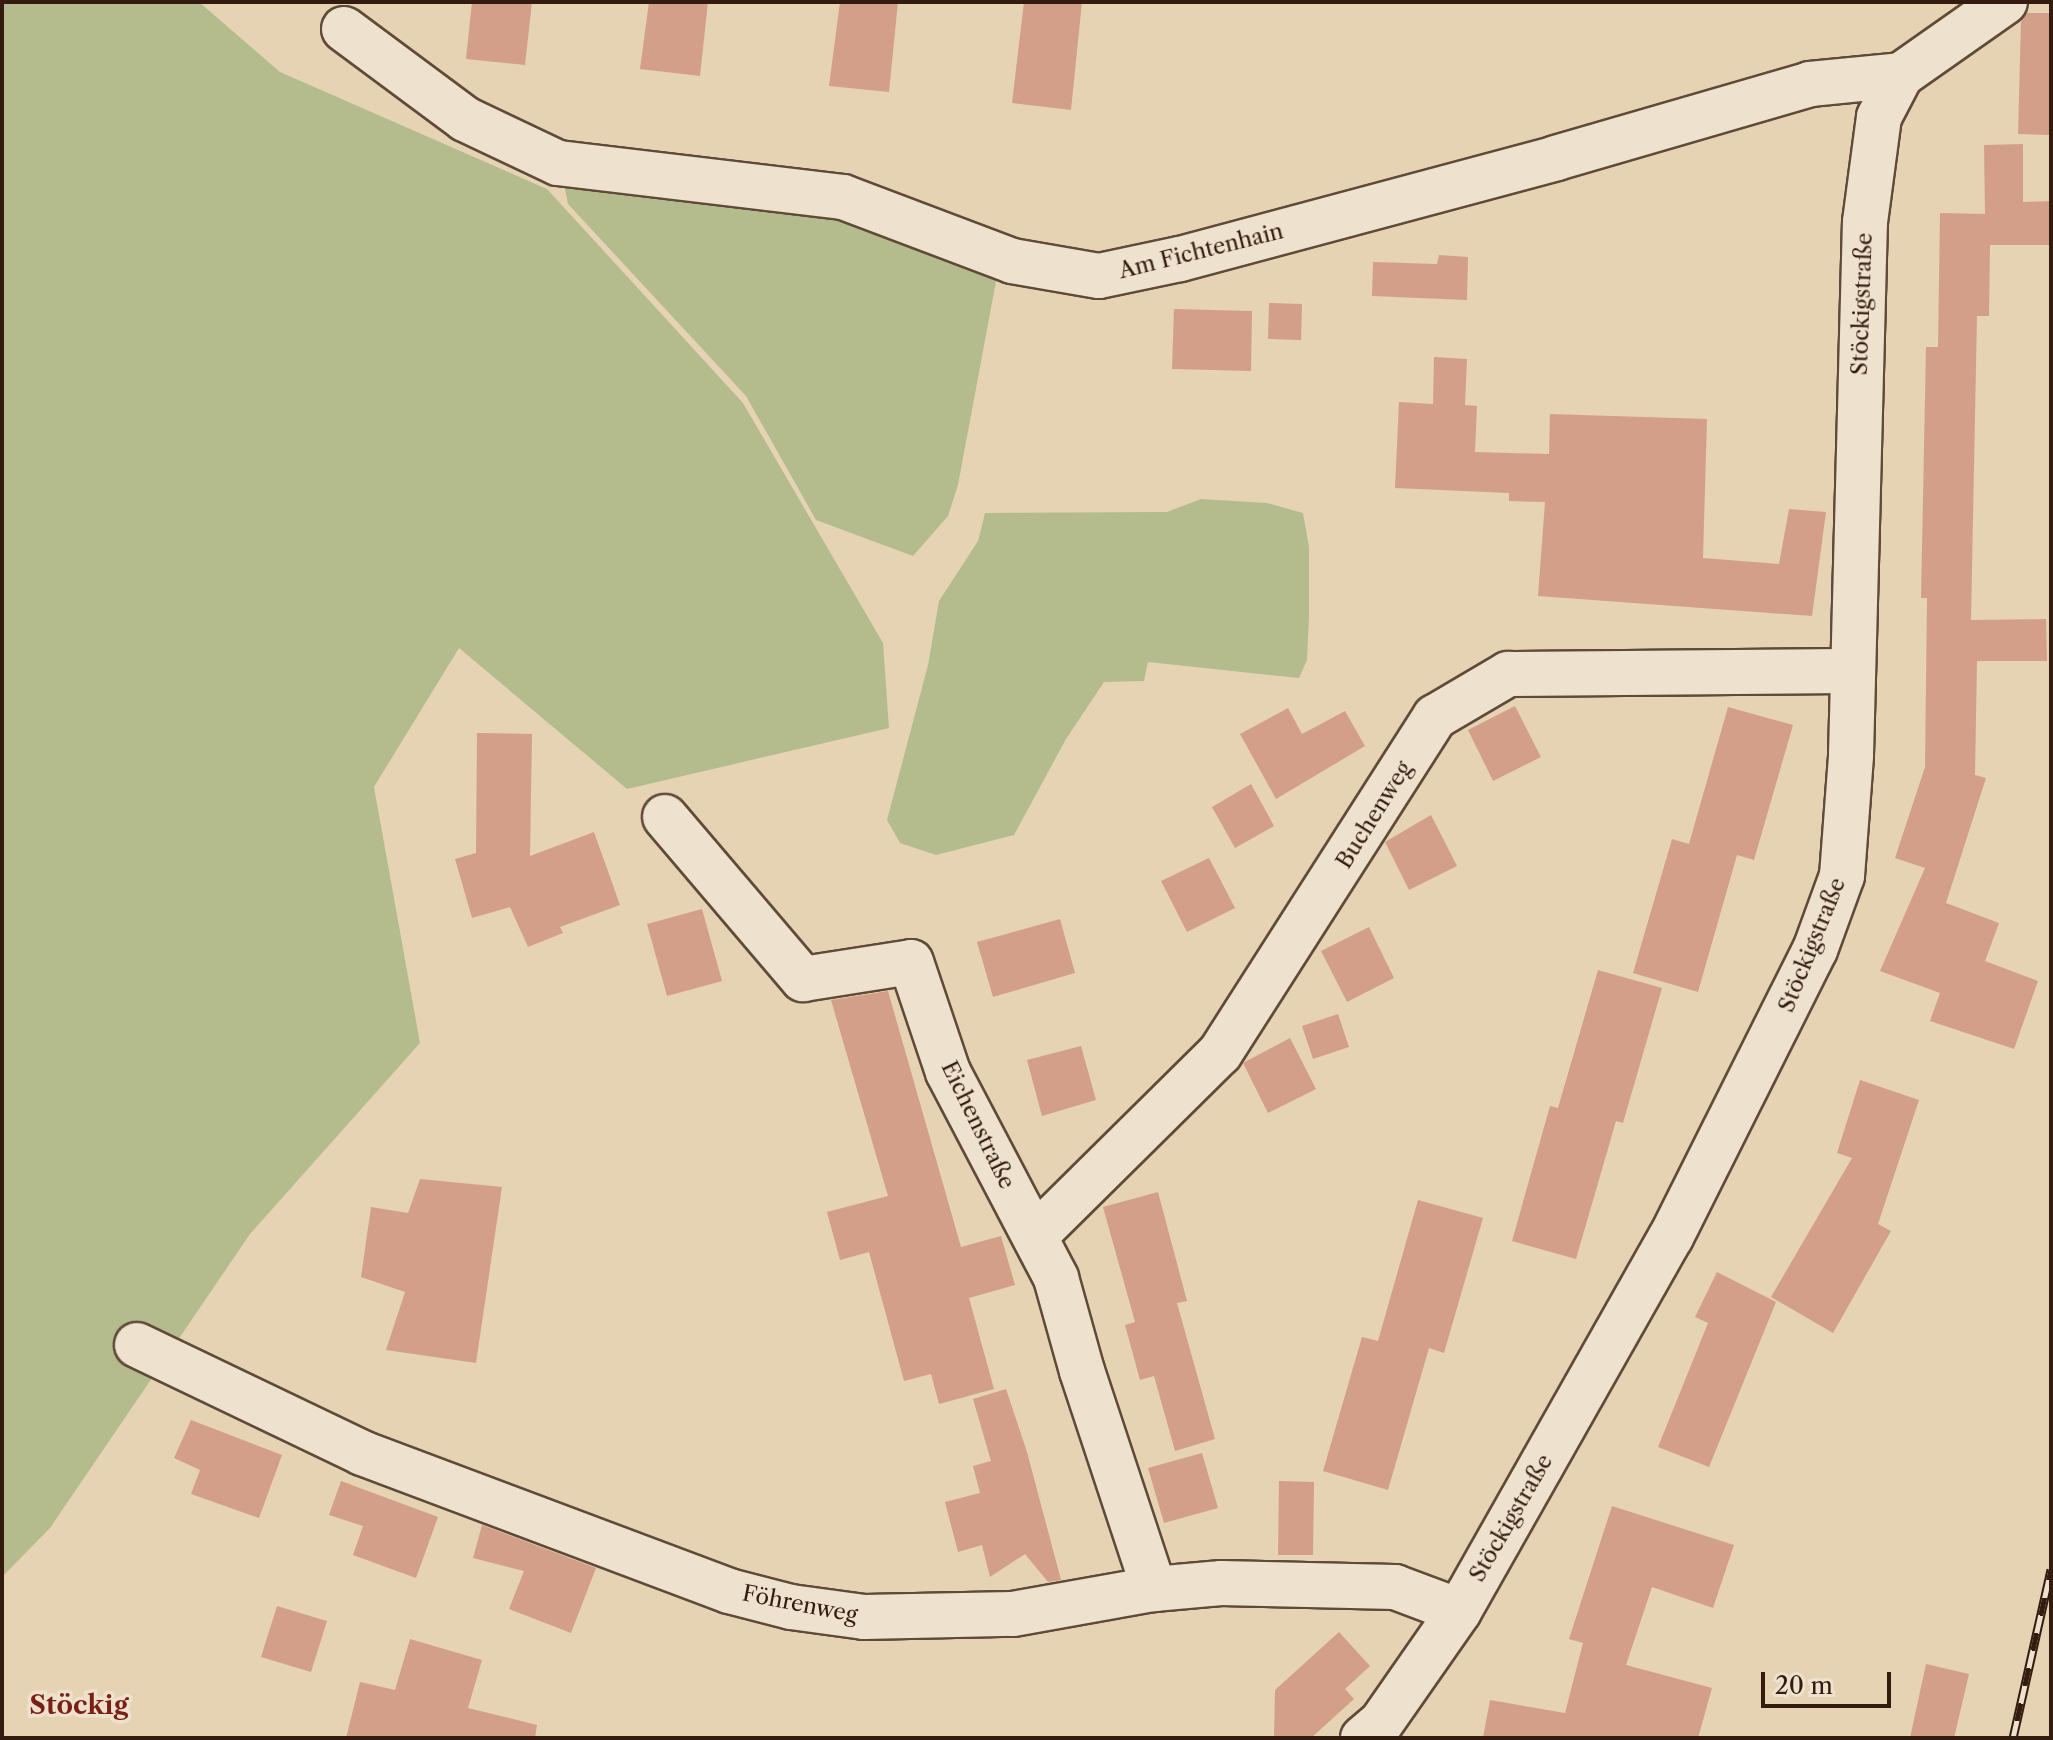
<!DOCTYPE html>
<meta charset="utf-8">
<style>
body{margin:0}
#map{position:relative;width:2053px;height:1740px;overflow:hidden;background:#e5d3b4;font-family:"Libre Caslon Text",serif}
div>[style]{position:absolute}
.green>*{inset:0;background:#b4bc8e}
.building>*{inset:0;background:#d49f88}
.roads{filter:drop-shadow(2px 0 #604a38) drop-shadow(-2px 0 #604a38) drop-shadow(0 2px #604a38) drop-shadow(0 -2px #604a38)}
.minor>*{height:44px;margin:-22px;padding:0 22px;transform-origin:22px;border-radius:22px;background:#eee2ce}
.rail>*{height:9px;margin-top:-4.5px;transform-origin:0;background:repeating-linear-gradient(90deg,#eee2ce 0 18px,#331c0f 0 36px);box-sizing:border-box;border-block:2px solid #331c0f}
span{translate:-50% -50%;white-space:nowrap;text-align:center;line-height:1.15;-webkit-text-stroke:7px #eee2ce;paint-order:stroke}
.street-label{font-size:22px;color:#331c0f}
.quarter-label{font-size:26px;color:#7a1f14;font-weight:700}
.frame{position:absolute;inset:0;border:4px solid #331c0f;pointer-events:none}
.scale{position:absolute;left:1761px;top:1672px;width:130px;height:36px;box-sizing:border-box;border:4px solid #331c0f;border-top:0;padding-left:10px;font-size:24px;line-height:28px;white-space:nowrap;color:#331c0f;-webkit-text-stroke:6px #eee2ce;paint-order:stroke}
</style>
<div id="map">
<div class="green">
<div style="clip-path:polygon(2px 2px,199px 2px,280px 72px,547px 189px,743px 403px,883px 643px,889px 728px,627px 789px,459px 648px,374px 787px,420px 1043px,250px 1234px,50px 1528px,2px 1577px)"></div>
<div style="clip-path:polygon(562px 174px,838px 213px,997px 276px,958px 485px,948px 516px,913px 556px,816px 520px,746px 396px,568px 204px)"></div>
<div style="clip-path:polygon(1201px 499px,1267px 503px,1303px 513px,1309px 547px,1309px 617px,1307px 660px,1299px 678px,1148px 662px,1144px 681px,1104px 682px,1066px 739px,1014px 835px,936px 855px,900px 843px,887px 820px,928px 665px,939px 601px,978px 541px,985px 513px,1167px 512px)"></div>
</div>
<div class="building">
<div style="clip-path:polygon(472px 2px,532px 2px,525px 65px,466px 59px)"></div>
<div style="clip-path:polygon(649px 2px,708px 2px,700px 76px,640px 69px)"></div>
<div style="clip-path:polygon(840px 2px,898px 2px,889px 92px,829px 86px)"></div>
<div style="clip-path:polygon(1024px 2px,1082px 2px,1071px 110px,1012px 103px)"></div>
<div style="clip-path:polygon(2027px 13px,2051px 13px,2051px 135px,2018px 134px,2021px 21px)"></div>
<div style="clip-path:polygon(2023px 144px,2023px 202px,2051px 201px,2051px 245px,1990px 245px,1989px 316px,1977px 316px,1971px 620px,2046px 619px,2047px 661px,1977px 661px,1975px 775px,1986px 778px,1946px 903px,1999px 923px,1985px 961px,2038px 981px,2014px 1049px,1930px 1021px,1940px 993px,1880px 971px,1925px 868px,1895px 858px,1925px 767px,1927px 598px,1921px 598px,1926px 347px,1938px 347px,1940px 213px,1985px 214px,1984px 145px)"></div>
<div style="clip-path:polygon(1439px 255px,1468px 257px,1467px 300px,1372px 296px,1373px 262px,1437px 264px)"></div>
<div style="clip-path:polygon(1269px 303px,1302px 304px,1301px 340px,1268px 339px)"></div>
<div style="clip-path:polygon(1174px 309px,1252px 311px,1251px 371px,1172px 369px)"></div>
<div style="clip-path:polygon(1434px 357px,1467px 359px,1465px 405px,1477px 406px,1475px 452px,1549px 454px,1550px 414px,1707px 419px,1703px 558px,1779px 564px,1789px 509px,1826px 512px,1812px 616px,1538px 596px,1545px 502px,1509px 501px,1509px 493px,1395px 488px,1399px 402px,1433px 404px)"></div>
<div style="clip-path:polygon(1515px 706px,1541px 757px,1493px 781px,1468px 730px)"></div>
<div style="clip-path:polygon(1728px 707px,1793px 725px,1754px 860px,1737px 855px,1698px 992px,1633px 973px,1672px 839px,1689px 844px)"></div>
<div style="clip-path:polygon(1288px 708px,1302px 734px,1345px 711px,1365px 746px,1276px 799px,1240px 734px)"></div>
<div style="clip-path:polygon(477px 733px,532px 734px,530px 856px,594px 832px,620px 905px,560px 927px,563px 933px,528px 947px,510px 907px,472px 918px,455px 859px,476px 853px)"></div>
<div style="clip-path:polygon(1251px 784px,1274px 826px,1235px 848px,1212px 807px)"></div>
<div style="clip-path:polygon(1431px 815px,1457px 866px,1409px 890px,1385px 842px)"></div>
<div style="clip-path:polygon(1209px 858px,1235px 908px,1187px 932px,1161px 881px)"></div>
<div style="clip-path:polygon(702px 909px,722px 981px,667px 996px,647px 924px)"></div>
<div style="clip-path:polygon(1060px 919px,1075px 973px,993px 997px,977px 942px)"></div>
<div style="clip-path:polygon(1369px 927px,1394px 978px,1347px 1002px,1321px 951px)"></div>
<div style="clip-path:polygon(1598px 970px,1662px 988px,1623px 1123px,1616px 1121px,1576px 1259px,1512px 1241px,1550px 1106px,1558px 1108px)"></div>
<div style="clip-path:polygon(888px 991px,961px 1247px,1001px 1236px,1015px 1285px,969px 1298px,994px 1389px,939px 1404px,931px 1374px,904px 1381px,869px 1252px,840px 1260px,827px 1212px,888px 1196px,831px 1000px)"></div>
<div style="clip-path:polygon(1338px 1014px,1349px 1047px,1313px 1059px,1302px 1026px)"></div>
<div style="clip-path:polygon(1290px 1038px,1316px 1089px,1268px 1113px,1243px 1063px)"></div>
<div style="clip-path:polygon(1081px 1046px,1096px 1100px,1042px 1116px,1027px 1060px)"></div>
<div style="clip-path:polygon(1860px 1080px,1919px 1100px,1878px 1224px,1891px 1231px,1833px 1333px,1771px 1297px,1852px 1158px,1837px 1153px)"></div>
<div style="clip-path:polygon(420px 1179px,502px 1187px,476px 1363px,386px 1350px,405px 1292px,361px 1277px,371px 1207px,408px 1213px)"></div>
<div style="clip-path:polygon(1158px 1192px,1187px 1301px,1177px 1303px,1215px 1439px,1175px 1451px,1154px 1376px,1140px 1380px,1125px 1325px,1135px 1322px,1103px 1207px)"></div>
<div style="clip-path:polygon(1418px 1200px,1483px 1218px,1444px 1353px,1429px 1348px,1388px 1490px,1323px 1471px,1362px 1337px,1378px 1341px)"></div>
<div style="clip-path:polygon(1717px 1272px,1776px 1302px,1709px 1467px,1658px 1447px,1708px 1323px,1695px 1317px)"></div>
<div style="clip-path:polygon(1006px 1389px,1027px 1452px,1061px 1580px,1048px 1582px,1025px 1554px,990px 1577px,982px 1545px,958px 1552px,945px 1502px,980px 1493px,973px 1466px,991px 1461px,973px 1399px)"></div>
<div style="clip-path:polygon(191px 1420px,282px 1455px,259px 1518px,191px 1494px,200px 1470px,174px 1458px)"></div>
<div style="clip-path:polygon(1202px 1453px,1218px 1508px,1164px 1523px,1148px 1468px)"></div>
<div style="clip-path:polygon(341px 1481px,438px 1517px,416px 1578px,353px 1555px,363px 1526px,329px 1515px)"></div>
<div style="clip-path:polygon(1279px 1481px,1314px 1482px,1313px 1555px,1278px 1555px)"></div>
<div style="clip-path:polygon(1612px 1506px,1734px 1545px,1713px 1608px,1652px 1587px,1626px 1665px,1712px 1688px,1698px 1738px,1483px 1738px,1490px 1700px,1565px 1713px,1583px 1643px,1569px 1639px)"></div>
<div style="clip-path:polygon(482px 1525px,596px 1568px,571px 1633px,509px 1609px,524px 1571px,473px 1558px)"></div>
<div style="clip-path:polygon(277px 1606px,327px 1621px,311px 1672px,261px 1657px)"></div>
<div style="clip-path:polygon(1339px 1632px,1370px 1666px,1345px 1689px,1354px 1699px,1311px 1738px,1274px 1738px,1275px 1690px)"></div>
<div style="clip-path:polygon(410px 1639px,482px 1660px,468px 1708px,537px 1725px,535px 1738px,346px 1738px,360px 1682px,395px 1690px)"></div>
<div style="clip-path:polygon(1926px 1664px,1969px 1674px,1954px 1738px,1910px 1738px)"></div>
</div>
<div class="roads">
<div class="minor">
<div style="left:344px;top:29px;width:151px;rotate:36.6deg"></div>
<div style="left:465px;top:119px;width:103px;rotate:25.3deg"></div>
<div style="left:558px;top:163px;width:287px;rotate:6.8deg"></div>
<div style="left:843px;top:197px;width:181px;rotate:20.7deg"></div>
<div style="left:1012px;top:261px;width:88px;rotate:9.8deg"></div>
<div style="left:1099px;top:276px;width:83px;rotate:-11.9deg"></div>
<div style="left:1180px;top:259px;width:389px;rotate:-15deg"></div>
<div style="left:1556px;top:158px;width:265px;rotate:-16.2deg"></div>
<div style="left:1810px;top:84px;width:91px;rotate:-5.6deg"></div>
<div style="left:665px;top:817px;width:213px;rotate:49.6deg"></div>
<div style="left:803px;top:979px;width:109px;rotate:-8.9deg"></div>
<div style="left:911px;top:962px;width:116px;rotate:71.4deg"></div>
<div style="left:948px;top:1072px;width:233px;rotate:62.3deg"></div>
<div style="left:1056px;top:1278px;width:97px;rotate:74.4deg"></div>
<div style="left:1082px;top:1371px;width:230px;rotate:71.7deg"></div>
<div style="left:1035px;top:1236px;width:260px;rotate:-44.7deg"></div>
<div style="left:1220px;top:1053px;width:399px;rotate:-57.4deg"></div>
<div style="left:1435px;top:717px;width:85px;rotate:-30.5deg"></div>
<div style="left:1508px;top:674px;width:344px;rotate:-0.5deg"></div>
<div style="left:137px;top:1345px;width:250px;rotate:25.6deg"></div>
<div style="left:362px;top:1453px;width:392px;rotate:20.6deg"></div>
<div style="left:729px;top:1591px;width:64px;rotate:14.5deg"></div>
<div style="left:791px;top:1607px;width:74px;rotate:7.8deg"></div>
<div style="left:864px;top:1617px;width:149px;rotate:-1.2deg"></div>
<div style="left:1013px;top:1614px;width:143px;rotate:-10.1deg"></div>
<div style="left:1154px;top:1589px;width:67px;rotate:-5.1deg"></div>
<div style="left:1221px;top:1583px;width:174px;rotate:1.3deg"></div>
<div style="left:1395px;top:1587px;width:68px;rotate:20.6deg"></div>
<div style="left:1363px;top:1738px;width:23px;rotate:-40deg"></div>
<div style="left:1381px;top:1723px;width:136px;rotate:-55.1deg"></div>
<div style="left:1459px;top:1611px;width:430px;rotate:-60.5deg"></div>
<div style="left:1671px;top:1237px;width:321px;rotate:-63.4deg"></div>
<div style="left:1815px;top:950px;width:79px;rotate:-70deg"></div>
<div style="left:1842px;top:876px;width:121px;rotate:-85.7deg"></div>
<div style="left:1851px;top:755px;width:533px;rotate:-88.5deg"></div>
<div style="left:1865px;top:222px;width:106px;rotate:-82.4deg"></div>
<div style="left:1879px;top:117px;width:47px;rotate:-62.4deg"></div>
<div style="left:1901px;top:75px;width:127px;rotate:-35.1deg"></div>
</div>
</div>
<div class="rail">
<div style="left:2013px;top:1738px;width:173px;rotate:-77.3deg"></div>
</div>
<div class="street-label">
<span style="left:1201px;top:251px;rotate:-14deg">Am Fichtenhain</span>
<span style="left:1862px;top:304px;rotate:-88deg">Stöckigstraße</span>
<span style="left:1374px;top:815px;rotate:-58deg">Buchenweg</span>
<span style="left:1812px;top:945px;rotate:-68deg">Stöckigstraße</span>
<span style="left:978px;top:1125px;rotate:64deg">Eichenstraße</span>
<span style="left:1511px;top:1518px;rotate:-60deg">Stöckigstraße</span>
<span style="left:800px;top:1604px;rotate:11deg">Föhrenweg</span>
</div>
<div class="quarter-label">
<span style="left:79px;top:1706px">Stöckig</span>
</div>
<div class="frame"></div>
<div class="scale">20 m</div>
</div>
